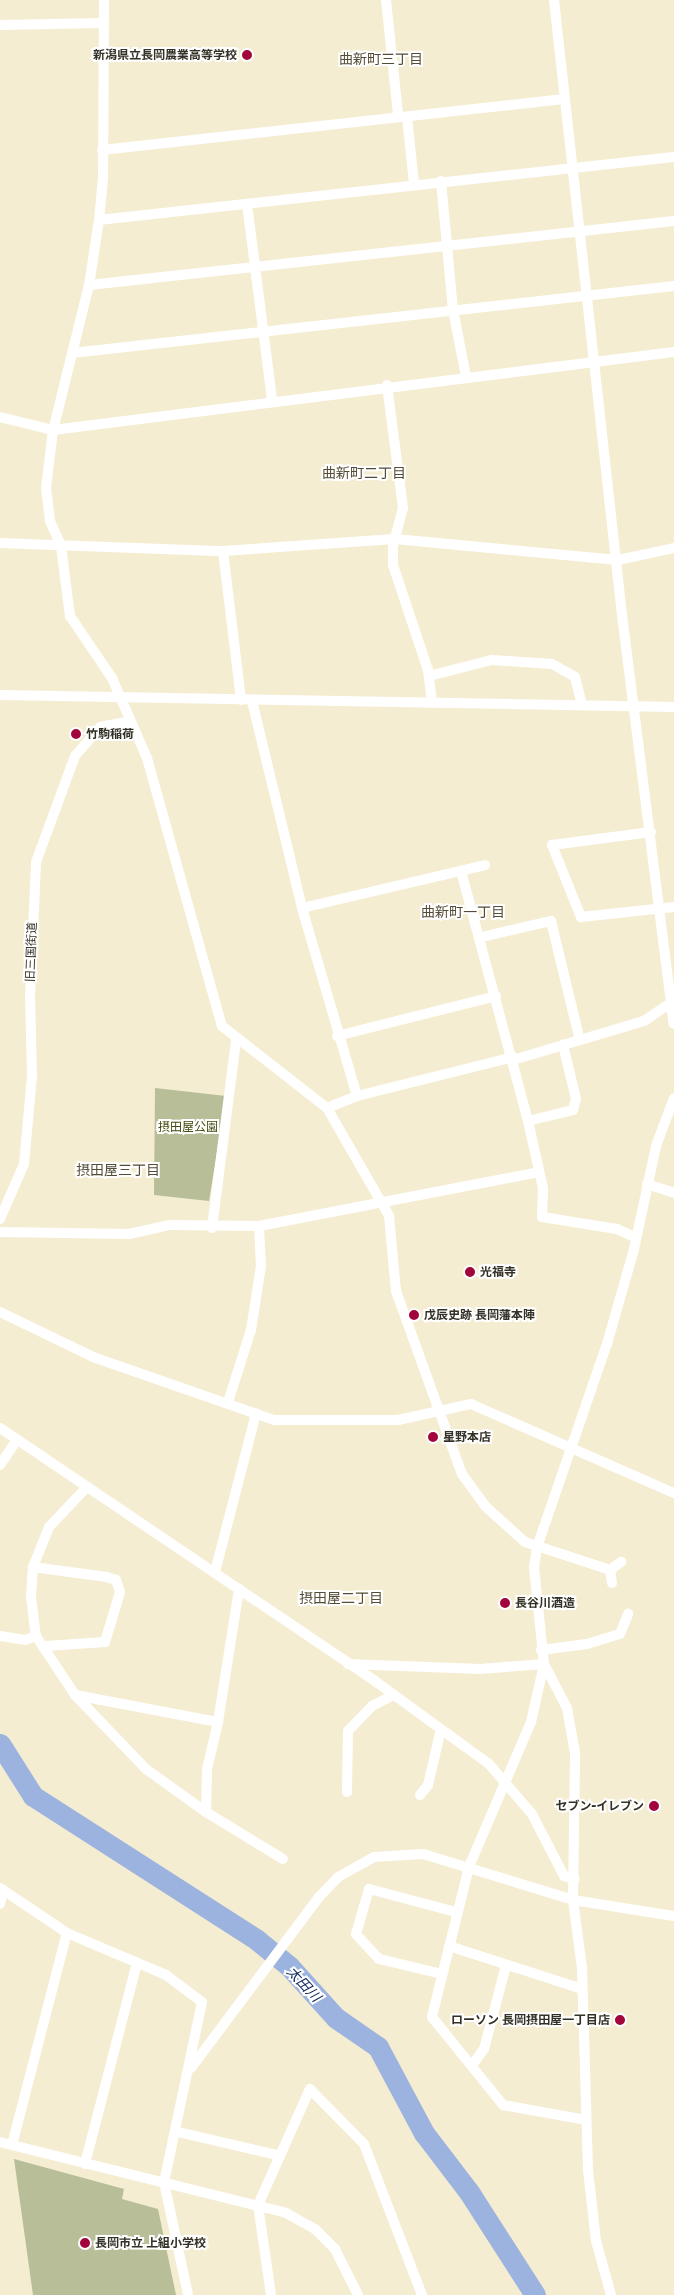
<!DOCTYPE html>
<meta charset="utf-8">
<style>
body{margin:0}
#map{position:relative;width:674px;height:2295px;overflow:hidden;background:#f5edd2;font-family:"Golos Text","Noto Sans JP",sans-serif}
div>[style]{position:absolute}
.green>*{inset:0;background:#b8be98}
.river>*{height:21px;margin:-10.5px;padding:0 10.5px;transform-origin:10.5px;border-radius:10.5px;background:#9cb3df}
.minor>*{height:10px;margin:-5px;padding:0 5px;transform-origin:5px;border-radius:5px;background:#fff}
.dots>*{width:14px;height:14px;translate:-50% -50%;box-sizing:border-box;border:2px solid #fff;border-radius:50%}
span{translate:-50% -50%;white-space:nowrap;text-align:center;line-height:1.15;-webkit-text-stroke:4px #fff;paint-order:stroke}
.poi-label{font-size:12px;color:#333025;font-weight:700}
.right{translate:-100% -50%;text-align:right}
.left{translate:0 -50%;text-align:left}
.street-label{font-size:12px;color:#333025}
.park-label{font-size:12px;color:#454b10}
.neighbourhood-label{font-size:14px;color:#544c36}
.water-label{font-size:14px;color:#10275c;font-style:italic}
</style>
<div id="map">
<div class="green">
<div style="clip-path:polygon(155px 1088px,226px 1096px,209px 1201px,154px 1195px)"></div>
<div style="clip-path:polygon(14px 2159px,124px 2189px,122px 2199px,158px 2209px,176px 2295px,33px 2295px)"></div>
</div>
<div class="river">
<div style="left:0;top:1744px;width:62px;rotate:57.6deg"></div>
<div style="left:33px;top:1796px;width:266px;rotate:32.7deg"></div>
<div style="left:257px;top:1940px;width:41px;rotate:39.1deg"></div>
<div style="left:289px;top:1966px;width:70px;rotate:47.9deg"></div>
<div style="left:336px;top:2018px;width:51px;rotate:34.6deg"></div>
<div style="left:378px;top:2047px;width:98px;rotate:61.9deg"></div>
<div style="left:424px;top:2133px;width:74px;rotate:52.7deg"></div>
<div style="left:469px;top:2192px;width:122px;rotate:57.3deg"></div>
</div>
<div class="minor">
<div style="left:104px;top:0;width:178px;rotate:90.3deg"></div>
<div style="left:103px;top:178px;width:42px;rotate:95.4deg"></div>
<div style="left:99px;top:220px;width:66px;rotate:98.7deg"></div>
<div style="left:89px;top:285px;width:149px;rotate:103.9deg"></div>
<div style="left:53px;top:430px;width:58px;rotate:96.9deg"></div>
<div style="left:46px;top:488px;width:33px;rotate:83deg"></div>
<div style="left:50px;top:521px;width:27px;rotate:66deg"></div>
<div style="left:61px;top:546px;width:71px;rotate:82.7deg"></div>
<div style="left:70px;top:616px;width:75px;rotate:55.9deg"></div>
<div style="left:112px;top:678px;width:87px;rotate:66.4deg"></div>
<div style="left:147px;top:758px;width:278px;rotate:74.4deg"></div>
<div style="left:222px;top:1026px;width:133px;rotate:38deg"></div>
<div style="left:327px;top:1108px;width:125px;rotate:60.1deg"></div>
<div style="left:389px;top:1216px;width:75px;rotate:84.7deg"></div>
<div style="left:396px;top:1291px;width:195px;rotate:70.2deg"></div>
<div style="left:462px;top:1474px;width:39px;rotate:54deg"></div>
<div style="left:485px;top:1506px;width:54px;rotate:42deg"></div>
<div style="left:525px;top:1542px;width:89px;rotate:18.2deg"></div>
<div style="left:386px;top:0;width:115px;rotate:84deg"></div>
<div style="left:554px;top:0;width:619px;rotate:83.69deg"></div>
<div style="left:622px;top:615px;width:412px;rotate:82.8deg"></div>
<div style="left:0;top:25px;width:103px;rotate:-1.1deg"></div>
<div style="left:407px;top:117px;width:67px;rotate:84deg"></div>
<div style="left:102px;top:150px;width:465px;rotate:-6.3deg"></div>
<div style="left:441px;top:181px;width:130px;rotate:84.7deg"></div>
<div style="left:453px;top:310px;width:67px;rotate:78.9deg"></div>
<div style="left:247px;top:204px;width:198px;rotate:82.7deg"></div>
<div style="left:99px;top:220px;width:578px;rotate:-6.25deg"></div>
<div style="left:89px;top:285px;width:588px;rotate:-6.24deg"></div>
<div style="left:72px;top:353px;width:606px;rotate:-6.35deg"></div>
<div style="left:387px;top:385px;width:124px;rotate:82.6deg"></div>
<div style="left:403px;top:508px;width:38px;rotate:105deg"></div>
<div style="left:393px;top:545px;width:20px;rotate:90deg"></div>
<div style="left:393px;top:565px;width:111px;rotate:71.6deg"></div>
<div style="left:428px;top:670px;width:33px;rotate:83deg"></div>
<div style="left:0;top:417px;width:55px;rotate:13.8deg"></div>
<div style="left:53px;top:430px;width:626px;rotate:-7.16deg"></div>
<div style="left:0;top:543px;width:223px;rotate:2.1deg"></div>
<div style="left:223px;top:551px;width:172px;rotate:-4deg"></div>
<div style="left:395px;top:539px;width:224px;rotate:5.4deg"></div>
<div style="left:618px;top:560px;width:57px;rotate:-12.1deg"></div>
<div style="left:223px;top:551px;width:150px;rotate:83.1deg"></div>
<div style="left:429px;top:676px;width:65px;rotate:-14.3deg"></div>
<div style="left:492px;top:660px;width:60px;rotate:3.8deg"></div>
<div style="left:552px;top:664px;width:26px;rotate:29deg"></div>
<div style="left:575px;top:677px;width:29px;rotate:76deg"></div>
<div style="left:0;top:695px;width:674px;rotate:1.02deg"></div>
<div style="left:252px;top:701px;width:213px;rotate:76.4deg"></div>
<div style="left:302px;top:908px;width:196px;rotate:73.7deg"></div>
<div style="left:651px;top:832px;width:100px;rotate:172.5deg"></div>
<div style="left:552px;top:845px;width:78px;rotate:68.1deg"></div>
<div style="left:581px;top:917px;width:94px;rotate:-6.1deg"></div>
<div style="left:461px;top:871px;width:259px;rotate:75deg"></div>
<div style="left:528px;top:1121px;width:69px;rotate:77.4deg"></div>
<div style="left:543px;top:1188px;width:29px;rotate:92deg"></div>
<div style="left:542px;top:1217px;width:76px;rotate:9.1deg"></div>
<div style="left:617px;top:1229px;width:21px;rotate:25deg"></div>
<div style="left:302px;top:908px;width:188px;rotate:-13.2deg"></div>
<div style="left:482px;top:937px;width:71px;rotate:-13.1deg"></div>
<div style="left:551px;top:921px;width:119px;rotate:76.4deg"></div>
<div style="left:337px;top:1036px;width:164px;rotate:-14.1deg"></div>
<div style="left:513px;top:1060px;width:137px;rotate:-16.6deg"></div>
<div style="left:644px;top:1021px;width:32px;rotate:-34deg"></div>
<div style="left:327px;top:1108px;width:32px;rotate:-22deg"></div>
<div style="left:357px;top:1096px;width:161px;rotate:-14deg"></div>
<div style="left:528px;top:1121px;width:46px;rotate:-13.7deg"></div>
<div style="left:573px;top:1110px;width:11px;rotate:-75deg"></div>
<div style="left:576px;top:1099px;width:56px;rotate:-103.5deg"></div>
<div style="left:647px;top:1184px;width:28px;rotate:18deg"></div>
<div style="left:0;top:1219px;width:60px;rotate:-66.4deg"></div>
<div style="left:24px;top:1164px;width:88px;rotate:-84.8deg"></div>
<div style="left:32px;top:1076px;width:80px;rotate:-91.4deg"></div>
<div style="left:30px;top:996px;width:134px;rotate:-87.4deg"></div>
<div style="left:36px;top:862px;width:113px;rotate:-69.8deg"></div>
<div style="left:75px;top:756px;width:38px;rotate:-49deg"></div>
<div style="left:100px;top:727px;width:31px;rotate:-11deg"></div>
<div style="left:212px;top:1228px;width:190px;rotate:-82.7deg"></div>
<div style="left:0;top:1232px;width:129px;rotate:0.9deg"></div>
<div style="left:129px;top:1234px;width:42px;rotate:-12.4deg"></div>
<div style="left:170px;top:1225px;width:89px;rotate:0.6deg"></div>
<div style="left:259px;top:1226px;width:285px;rotate:-10.9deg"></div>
<div style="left:0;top:1312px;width:103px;rotate:25.8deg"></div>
<div style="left:93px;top:1357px;width:192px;rotate:19.2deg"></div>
<div style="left:274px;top:1420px;width:124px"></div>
<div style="left:398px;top:1420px;width:75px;rotate:-12.4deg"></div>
<div style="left:471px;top:1404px;width:222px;rotate:23.7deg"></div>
<div style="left:228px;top:1402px;width:76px;rotate:-72.3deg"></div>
<div style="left:251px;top:1330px;width:65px;rotate:-81.1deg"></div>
<div style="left:261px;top:1266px;width:40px;rotate:-92.9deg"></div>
<div style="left:0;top:1428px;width:452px;rotate:34deg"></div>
<div style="left:375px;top:1681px;width:141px;rotate:36.1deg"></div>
<div style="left:489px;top:1764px;width:66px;rotate:49.3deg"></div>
<div style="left:532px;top:1814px;width:70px;rotate:62.7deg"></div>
<div style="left:564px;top:1876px;width:11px;rotate:15deg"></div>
<div style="left:0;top:1465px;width:30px;rotate:-56deg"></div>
<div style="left:33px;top:1567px;width:30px;rotate:94deg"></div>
<div style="left:31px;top:1597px;width:39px;rotate:83deg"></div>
<div style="left:36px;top:1636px;width:71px;rotate:56.5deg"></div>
<div style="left:75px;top:1695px;width:146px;rotate:10.7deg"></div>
<div style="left:218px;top:1722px;width:135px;rotate:-81deg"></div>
<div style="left:215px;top:1572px;width:164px;rotate:-75.5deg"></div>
<div style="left:612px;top:1583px;width:13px;rotate:-99deg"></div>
<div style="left:610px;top:1570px;width:14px;rotate:-36deg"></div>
<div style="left:0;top:1636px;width:25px;rotate:9deg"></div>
<div style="left:25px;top:1640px;width:12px;rotate:-20deg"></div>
<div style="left:46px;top:1646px;width:59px;rotate:-3.9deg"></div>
<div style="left:105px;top:1642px;width:52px;rotate:-73.3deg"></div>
<div style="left:120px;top:1592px;width:13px;rotate:-108deg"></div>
<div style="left:116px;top:1580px;width:9px;rotate:-162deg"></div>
<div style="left:107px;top:1577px;width:75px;rotate:-172.3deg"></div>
<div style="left:33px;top:1567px;width:43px;rotate:-68.2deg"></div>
<div style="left:49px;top:1527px;width:54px;rotate:-46.5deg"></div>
<div style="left:541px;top:1650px;width:46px;rotate:-7.4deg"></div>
<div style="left:587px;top:1644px;width:34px;rotate:-17deg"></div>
<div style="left:620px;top:1634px;width:22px;rotate:-68deg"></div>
<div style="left:348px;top:1664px;width:132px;rotate:2.2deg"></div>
<div style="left:480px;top:1669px;width:64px;rotate:-4.5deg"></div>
<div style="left:544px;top:1664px;width:59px;rotate:102.6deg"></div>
<div style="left:531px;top:1722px;width:158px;rotate:113.2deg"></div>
<div style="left:469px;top:1867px;width:154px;rotate:103.9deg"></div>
<div style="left:432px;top:2017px;width:113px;rotate:51.1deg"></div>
<div style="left:503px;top:2105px;width:84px;rotate:10.2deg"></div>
<div style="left:75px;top:1695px;width:103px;rotate:46.2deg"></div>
<div style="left:146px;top:1769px;width:74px;rotate:35.6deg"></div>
<div style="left:206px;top:1812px;width:43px;rotate:-88.7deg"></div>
<div style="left:207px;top:1769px;width:48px;rotate:-76.8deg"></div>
<div style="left:347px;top:1792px;width:61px;rotate:-89.1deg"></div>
<div style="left:348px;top:1731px;width:35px;rotate:-46deg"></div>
<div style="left:372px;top:1706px;width:25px;rotate:-27deg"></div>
<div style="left:420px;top:1795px;width:13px;rotate:-51deg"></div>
<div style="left:428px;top:1785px;width:57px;rotate:-76.9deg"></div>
<div style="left:206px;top:1812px;width:90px;rotate:31.4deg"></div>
<div style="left:0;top:1888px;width:81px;rotate:33.9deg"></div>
<div style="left:67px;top:1933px;width:108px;rotate:23deg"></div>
<div style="left:166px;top:1975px;width:45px;rotate:36.9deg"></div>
<div style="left:202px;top:2002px;width:184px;rotate:101.9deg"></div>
<div style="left:164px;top:2182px;width:116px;rotate:78deg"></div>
<div style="left:0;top:1904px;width:13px;rotate:-77deg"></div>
<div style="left:449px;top:1946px;width:140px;rotate:17.9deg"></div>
<div style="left:442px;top:1974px;width:65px;rotate:-166.6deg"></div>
<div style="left:379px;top:1959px;width:34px;rotate:-133deg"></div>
<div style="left:356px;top:1934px;width:47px;rotate:-73.9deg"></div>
<div style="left:369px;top:1889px;width:90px;rotate:14.8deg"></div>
<div style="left:473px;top:2064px;width:19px;rotate:-54deg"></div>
<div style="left:484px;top:2049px;width:86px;rotate:-75.2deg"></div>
<div style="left:191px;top:2068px;width:214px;rotate:-53.2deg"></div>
<div style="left:319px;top:1897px;width:28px;rotate:-46deg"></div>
<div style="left:338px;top:1877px;width:41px;rotate:-29.1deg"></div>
<div style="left:374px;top:1857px;width:49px;rotate:-3.5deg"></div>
<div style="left:423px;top:1854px;width:157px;rotate:17deg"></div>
<div style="left:573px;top:1900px;width:102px;rotate:9deg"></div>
<div style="left:178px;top:2132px;width:102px;rotate:13.1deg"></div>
<div style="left:0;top:2142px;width:295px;rotate:13.9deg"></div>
<div style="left:286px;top:2213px;width:33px;rotate:29deg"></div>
<div style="left:315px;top:2229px;width:28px;rotate:45deg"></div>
<div style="left:335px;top:2249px;width:51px;rotate:63.4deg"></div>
<div style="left:12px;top:2145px;width:219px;rotate:-75.5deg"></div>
<div style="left:85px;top:2164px;width:208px;rotate:-75.5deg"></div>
<div style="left:271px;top:2295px;width:91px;rotate:-98.2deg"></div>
<div style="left:258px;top:2205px;width:127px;rotate:-65.9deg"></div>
<div style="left:310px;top:2089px;width:77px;rotate:45.5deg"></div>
<div style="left:364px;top:2144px;width:162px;rotate:69deg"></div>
<div style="left:611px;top:2295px;width:56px;rotate:-105.5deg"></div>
<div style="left:596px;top:2241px;width:71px;rotate:-96.4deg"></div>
<div style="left:588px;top:2170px;width:202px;rotate:-91.7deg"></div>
<div style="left:582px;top:1968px;width:69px;rotate:-97.5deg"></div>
<div style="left:573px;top:1900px;width:147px;rotate:-89.2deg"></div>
<div style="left:575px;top:1753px;width:46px;rotate:-100.1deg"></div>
<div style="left:567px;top:1708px;width:50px;rotate:-117.6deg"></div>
<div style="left:544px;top:1664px;width:97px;rotate:-95.9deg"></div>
<div style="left:534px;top:1568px;width:21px;rotate:-82deg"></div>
<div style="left:537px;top:1547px;width:215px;rotate:-71deg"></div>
<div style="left:607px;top:1344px;width:99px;rotate:-74.1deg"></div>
<div style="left:634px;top:1249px;width:105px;rotate:-77.9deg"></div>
<div style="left:656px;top:1146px;width:51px;rotate:-69.4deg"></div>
</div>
<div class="dots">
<div style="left:247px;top:55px;background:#a2053b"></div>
<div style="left:76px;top:734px;background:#a2053b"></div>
<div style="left:470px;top:1272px;background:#a2053b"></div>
<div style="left:414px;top:1315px;background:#a2053b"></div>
<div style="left:433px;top:1437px;background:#a2053b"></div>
<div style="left:505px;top:1603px;background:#a2053b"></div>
<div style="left:654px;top:1806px;background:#a2053b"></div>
<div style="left:620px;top:2020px;background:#a2053b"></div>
<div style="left:85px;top:2243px;background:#a2053b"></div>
</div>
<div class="poi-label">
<span class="right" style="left:237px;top:55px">新潟県立長岡農業高等学校</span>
<span class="left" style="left:86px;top:734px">竹駒稲荷</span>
<span class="left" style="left:480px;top:1272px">光福寺</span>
<span class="left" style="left:424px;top:1315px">戊辰史跡 長岡藩本陣</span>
<span class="left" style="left:443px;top:1437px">星野本店</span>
<span class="left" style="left:515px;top:1603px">長谷川酒造</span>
<span class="right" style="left:644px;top:1806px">セブン-イレブン</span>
<span class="right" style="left:610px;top:2020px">ローソン 長岡摂田屋一丁目店</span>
<span class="left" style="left:95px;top:2243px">長岡市立 上組小学校</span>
</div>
<div class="street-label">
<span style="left:31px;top:952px;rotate:-88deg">旧三国街道</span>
</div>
<div class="park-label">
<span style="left:188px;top:1127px">摂田屋公園</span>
</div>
<div class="neighbourhood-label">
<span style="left:381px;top:59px">曲新町三丁目</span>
<span style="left:364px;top:473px">曲新町二丁目</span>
<span style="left:463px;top:912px">曲新町一丁目</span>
<span style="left:118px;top:1170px">摂田屋三丁目</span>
<span style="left:341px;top:1598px">摂田屋二丁目</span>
</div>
<div class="water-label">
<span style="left:304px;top:1984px;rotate:47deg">太田川</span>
</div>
</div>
